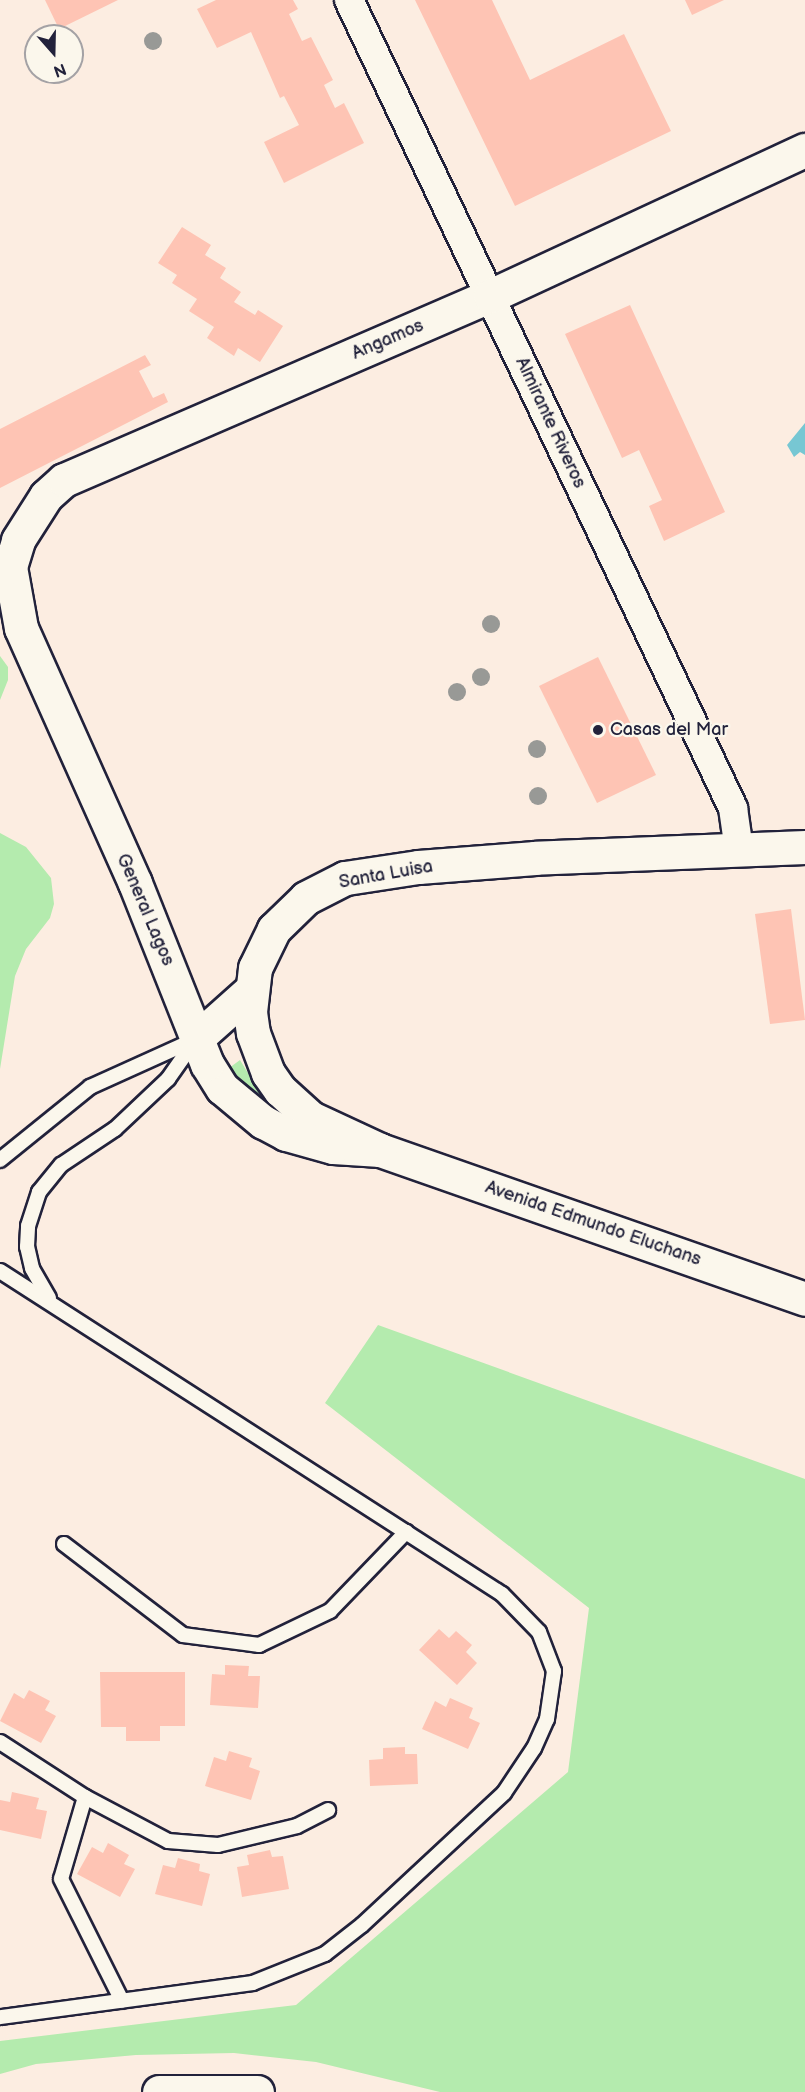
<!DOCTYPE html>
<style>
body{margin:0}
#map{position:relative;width:805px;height:2092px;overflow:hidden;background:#fcede1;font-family:"Balsamiq Sans",sans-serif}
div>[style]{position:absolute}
.green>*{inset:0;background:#b4ebae}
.water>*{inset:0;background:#77c7d3}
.building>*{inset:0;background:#fec4b4}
.roads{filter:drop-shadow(2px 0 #22223b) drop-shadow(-2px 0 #22223b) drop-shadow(0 2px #22223b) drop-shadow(0 -2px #22223b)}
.lane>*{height:14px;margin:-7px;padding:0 7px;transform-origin:7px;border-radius:7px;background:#fbf7ec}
.street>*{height:28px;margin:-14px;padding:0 14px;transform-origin:14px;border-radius:14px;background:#fbf7ec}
.secondary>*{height:33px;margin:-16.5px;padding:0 16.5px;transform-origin:16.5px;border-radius:16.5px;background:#fbf7ec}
.primary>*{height:33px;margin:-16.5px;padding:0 16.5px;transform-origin:16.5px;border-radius:16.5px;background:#fbf7ec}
.trees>*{width:18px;height:18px;margin:-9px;border-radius:50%;background:#989996}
.dots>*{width:16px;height:16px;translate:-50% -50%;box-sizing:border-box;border:3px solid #fbf7ec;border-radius:50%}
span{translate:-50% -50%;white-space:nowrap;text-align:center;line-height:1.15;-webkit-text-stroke:4.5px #fbf7ec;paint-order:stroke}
.street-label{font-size:18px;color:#22223b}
.poi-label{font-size:18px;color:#22223b}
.left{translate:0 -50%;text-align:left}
.north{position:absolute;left:24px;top:24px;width:60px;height:60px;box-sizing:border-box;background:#fbf7ec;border:2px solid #a4a2a5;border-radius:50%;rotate:160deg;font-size:16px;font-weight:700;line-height:24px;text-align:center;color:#22223b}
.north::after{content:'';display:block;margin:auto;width:21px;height:27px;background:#22223b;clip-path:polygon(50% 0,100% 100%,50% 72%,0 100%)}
</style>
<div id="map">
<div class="green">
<div style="clip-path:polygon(0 656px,8px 667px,8px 680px,0 700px)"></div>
<div style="clip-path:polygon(0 833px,26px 847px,51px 878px,54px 904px,50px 918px,26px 949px,15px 976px,0 1069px)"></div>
<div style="clip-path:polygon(240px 1060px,256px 1086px,291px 1115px,248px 1091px,225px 1071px)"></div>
<div style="clip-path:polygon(378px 1325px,805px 1479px,805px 2092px,440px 2092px,316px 2062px,234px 2053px,136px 2055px,36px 2064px,0 2074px,0 2041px,296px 2005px,568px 1772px,589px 1608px,325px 1403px)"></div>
</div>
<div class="water">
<div style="clip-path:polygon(805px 423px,805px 455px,800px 452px,794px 457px,787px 445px)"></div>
</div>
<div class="building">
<div style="clip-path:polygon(45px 0,118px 0,59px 29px)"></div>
<div style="clip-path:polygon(216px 0,293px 0,298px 9px,289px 14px,302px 41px,311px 37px,333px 80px,324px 85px,335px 108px,344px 103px,364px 143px,284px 183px,264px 142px,299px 125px,284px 96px,280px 98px,251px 32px,217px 48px,197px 9px)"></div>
<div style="clip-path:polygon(415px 0,492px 0,530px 80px,624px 34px,671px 131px,515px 206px)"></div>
<div style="clip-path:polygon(685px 0,724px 0,692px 15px)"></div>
<div style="clip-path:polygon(182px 227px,211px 245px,205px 255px,226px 268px,220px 278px,241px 292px,234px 302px,255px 315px,258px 310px,283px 326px,260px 362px,238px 348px,234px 356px,207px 338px,214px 327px,189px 311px,197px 299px,172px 283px,177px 275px,158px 263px)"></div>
<div style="clip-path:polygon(630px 305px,725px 512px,664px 541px,649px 506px,662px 500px,639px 450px,622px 458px,565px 334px)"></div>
<div style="clip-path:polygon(145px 355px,151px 365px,139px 371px,153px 398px,164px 393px,168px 402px,0 488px,0 429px)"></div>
<div style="clip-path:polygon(598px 657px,656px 775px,597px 803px,539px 686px)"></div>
<div style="clip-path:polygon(791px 909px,805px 1020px,770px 1024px,755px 914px)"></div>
<div style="clip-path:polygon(439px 1629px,449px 1638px,456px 1631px,472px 1645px,466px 1652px,477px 1663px,457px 1685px,419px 1650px)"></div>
<div style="clip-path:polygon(225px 1665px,249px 1666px,248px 1676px,260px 1676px,258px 1708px,210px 1705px,212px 1674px,225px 1675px)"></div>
<div style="clip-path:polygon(100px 1672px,185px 1672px,185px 1726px,160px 1726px,160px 1741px,126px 1741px,126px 1727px,101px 1727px)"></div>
<div style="clip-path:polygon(29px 1690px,50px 1701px,45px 1710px,56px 1716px,41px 1743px,0 1721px,14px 1693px,24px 1699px)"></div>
<div style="clip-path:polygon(450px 1698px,473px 1708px,469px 1718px,480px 1723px,468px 1749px,422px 1729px,435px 1701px,446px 1707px)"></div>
<div style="clip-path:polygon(405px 1747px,405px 1754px,417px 1754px,418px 1784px,370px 1786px,369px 1760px,383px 1759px,383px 1748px)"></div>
<div style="clip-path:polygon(229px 1751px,252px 1758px,249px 1767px,260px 1771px,251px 1800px,205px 1786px,214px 1757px,226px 1761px)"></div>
<div style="clip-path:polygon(12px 1792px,39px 1798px,36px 1809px,47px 1811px,41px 1839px,0 1830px,0 1800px,10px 1802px)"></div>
<div style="clip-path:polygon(108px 1843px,129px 1855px,124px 1864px,135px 1869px,120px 1897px,77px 1874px,92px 1847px,103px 1853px)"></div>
<div style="clip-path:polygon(270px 1850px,272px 1857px,283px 1856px,289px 1889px,242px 1897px,237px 1867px,249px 1865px,247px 1855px)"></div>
<div style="clip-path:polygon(178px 1858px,200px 1864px,199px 1871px,210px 1874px,202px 1906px,155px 1894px,163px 1865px,175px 1868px)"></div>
</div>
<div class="roads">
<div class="lane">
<div style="left:0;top:1160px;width:116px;rotate:-39deg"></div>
<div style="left:90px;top:1087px;width:114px;rotate:-24.3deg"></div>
<div style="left:0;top:1271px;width:597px;rotate:32.76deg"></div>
<div style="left:502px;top:1594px;width:53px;rotate:45.8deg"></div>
<div style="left:539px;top:1632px;width:42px;rotate:69deg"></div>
<div style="left:554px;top:1671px;width:49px;rotate:98.3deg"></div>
<div style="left:547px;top:1719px;width:32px;rotate:114deg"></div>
<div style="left:534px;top:1748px;width:54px;rotate:123.7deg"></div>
<div style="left:504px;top:1793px;width:194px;rotate:137.1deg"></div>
<div style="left:362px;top:1925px;width:47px;rotate:141.9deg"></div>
<div style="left:325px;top:1954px;width:78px;rotate:158.1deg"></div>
<div style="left:253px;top:1983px;width:255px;rotate:172.3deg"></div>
<div style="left:49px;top:1298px;width:34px;rotate:-120deg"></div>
<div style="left:32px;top:1268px;width:22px;rotate:-103deg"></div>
<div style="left:27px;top:1247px;width:21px;rotate:-87deg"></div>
<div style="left:28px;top:1226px;width:36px;rotate:-72deg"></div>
<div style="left:39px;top:1192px;width:35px;rotate:-51deg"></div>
<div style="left:61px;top:1165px;width:65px;rotate:-33.7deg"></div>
<div style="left:115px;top:1129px;width:73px;rotate:-43.3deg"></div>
<div style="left:168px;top:1079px;width:49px;rotate:-55deg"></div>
<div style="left:64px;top:1544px;width:150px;rotate:37.4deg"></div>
<div style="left:183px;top:1635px;width:77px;rotate:7.5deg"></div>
<div style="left:259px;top:1645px;width:79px;rotate:-25.6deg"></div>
<div style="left:330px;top:1611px;width:110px;rotate:-46.1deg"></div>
<div style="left:0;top:1742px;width:101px;rotate:32.9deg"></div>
<div style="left:85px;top:1797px;width:94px;rotate:27.9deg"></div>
<div style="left:168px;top:1841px;width:50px;rotate:4.6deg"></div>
<div style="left:218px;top:1845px;width:81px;rotate:-13.5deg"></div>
<div style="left:297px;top:1826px;width:35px;rotate:-27deg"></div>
<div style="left:85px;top:1797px;width:85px;rotate:106.3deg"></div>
<div style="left:61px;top:1879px;width:136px;rotate:63.4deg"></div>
</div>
<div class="street">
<div style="left:349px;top:0;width:895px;rotate:64.58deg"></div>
<div style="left:733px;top:808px;width:42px;rotate:81.9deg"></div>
</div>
<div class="secondary">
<div style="left:159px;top:2092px;width:98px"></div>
</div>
<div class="primary">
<div style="left:805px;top:847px;width:270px;rotate:177.7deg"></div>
<div style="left:535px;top:858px;width:117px;rotate:175.6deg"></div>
<div style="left:418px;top:867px;width:74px;rotate:171.4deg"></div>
<div style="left:345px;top:878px;width:44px;rotate:152.9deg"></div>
<div style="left:306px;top:898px;width:45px;rotate:135.9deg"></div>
<div style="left:274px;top:929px;width:43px;rotate:116deg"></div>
<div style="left:255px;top:968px;width:44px;rotate:96.5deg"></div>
<div style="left:250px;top:1012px;width:21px;rotate:82deg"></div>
<div style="left:253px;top:1033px;width:43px;rotate:69.4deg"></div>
<div style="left:268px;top:1073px;width:21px;rotate:55deg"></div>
<div style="left:280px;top:1090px;width:42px;rotate:42.1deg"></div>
<div style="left:311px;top:1118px;width:76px;rotate:24.9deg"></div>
<div style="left:380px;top:1150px;width:450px;rotate:19.3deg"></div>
<div style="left:196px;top:1039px;width:74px;rotate:-41.7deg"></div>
<div style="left:380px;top:1150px;width:47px;rotate:-176.3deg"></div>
<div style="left:333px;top:1147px;width:49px;rotate:-164.5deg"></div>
<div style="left:286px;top:1134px;width:26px;rotate:-152deg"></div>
<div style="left:263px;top:1122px;width:53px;rotate:-140.3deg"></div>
<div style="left:222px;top:1088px;width:28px;rotate:-122deg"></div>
<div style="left:207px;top:1064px;width:195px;rotate:-111.7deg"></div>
<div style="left:135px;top:883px;width:279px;rotate:-114.1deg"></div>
<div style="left:21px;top:628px;width:62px;rotate:-100.2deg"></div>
<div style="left:10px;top:567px;width:28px;rotate:-73deg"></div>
<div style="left:18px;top:540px;width:52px;rotate:-57.5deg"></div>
<div style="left:46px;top:496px;width:24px;rotate:-42deg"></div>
<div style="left:64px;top:480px;width:464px;rotate:-23.4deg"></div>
<div style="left:490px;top:296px;width:347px;rotate:-24.9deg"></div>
</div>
</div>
<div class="trees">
<div style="left:153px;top:41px"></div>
<div style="left:491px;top:624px"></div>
<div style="left:481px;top:677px"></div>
<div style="left:457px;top:692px"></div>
<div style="left:537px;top:749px"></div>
<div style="left:538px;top:796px"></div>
</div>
<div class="dots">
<div style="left:598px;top:730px;background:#22223b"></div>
</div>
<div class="street-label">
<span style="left:388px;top:340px;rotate:-23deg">Angamos</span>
<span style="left:550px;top:423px;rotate:65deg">Almirante Riveros</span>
<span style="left:386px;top:875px;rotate:-10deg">Santa Luisa</span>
<span style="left:145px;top:910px;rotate:67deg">General Lagos</span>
<span style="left:593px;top:1224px;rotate:19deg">Avenida Edmundo Eluchans</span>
</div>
<div class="poi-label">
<span class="left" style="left:610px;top:730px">Casas del Mar</span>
</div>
<div class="north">N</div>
</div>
